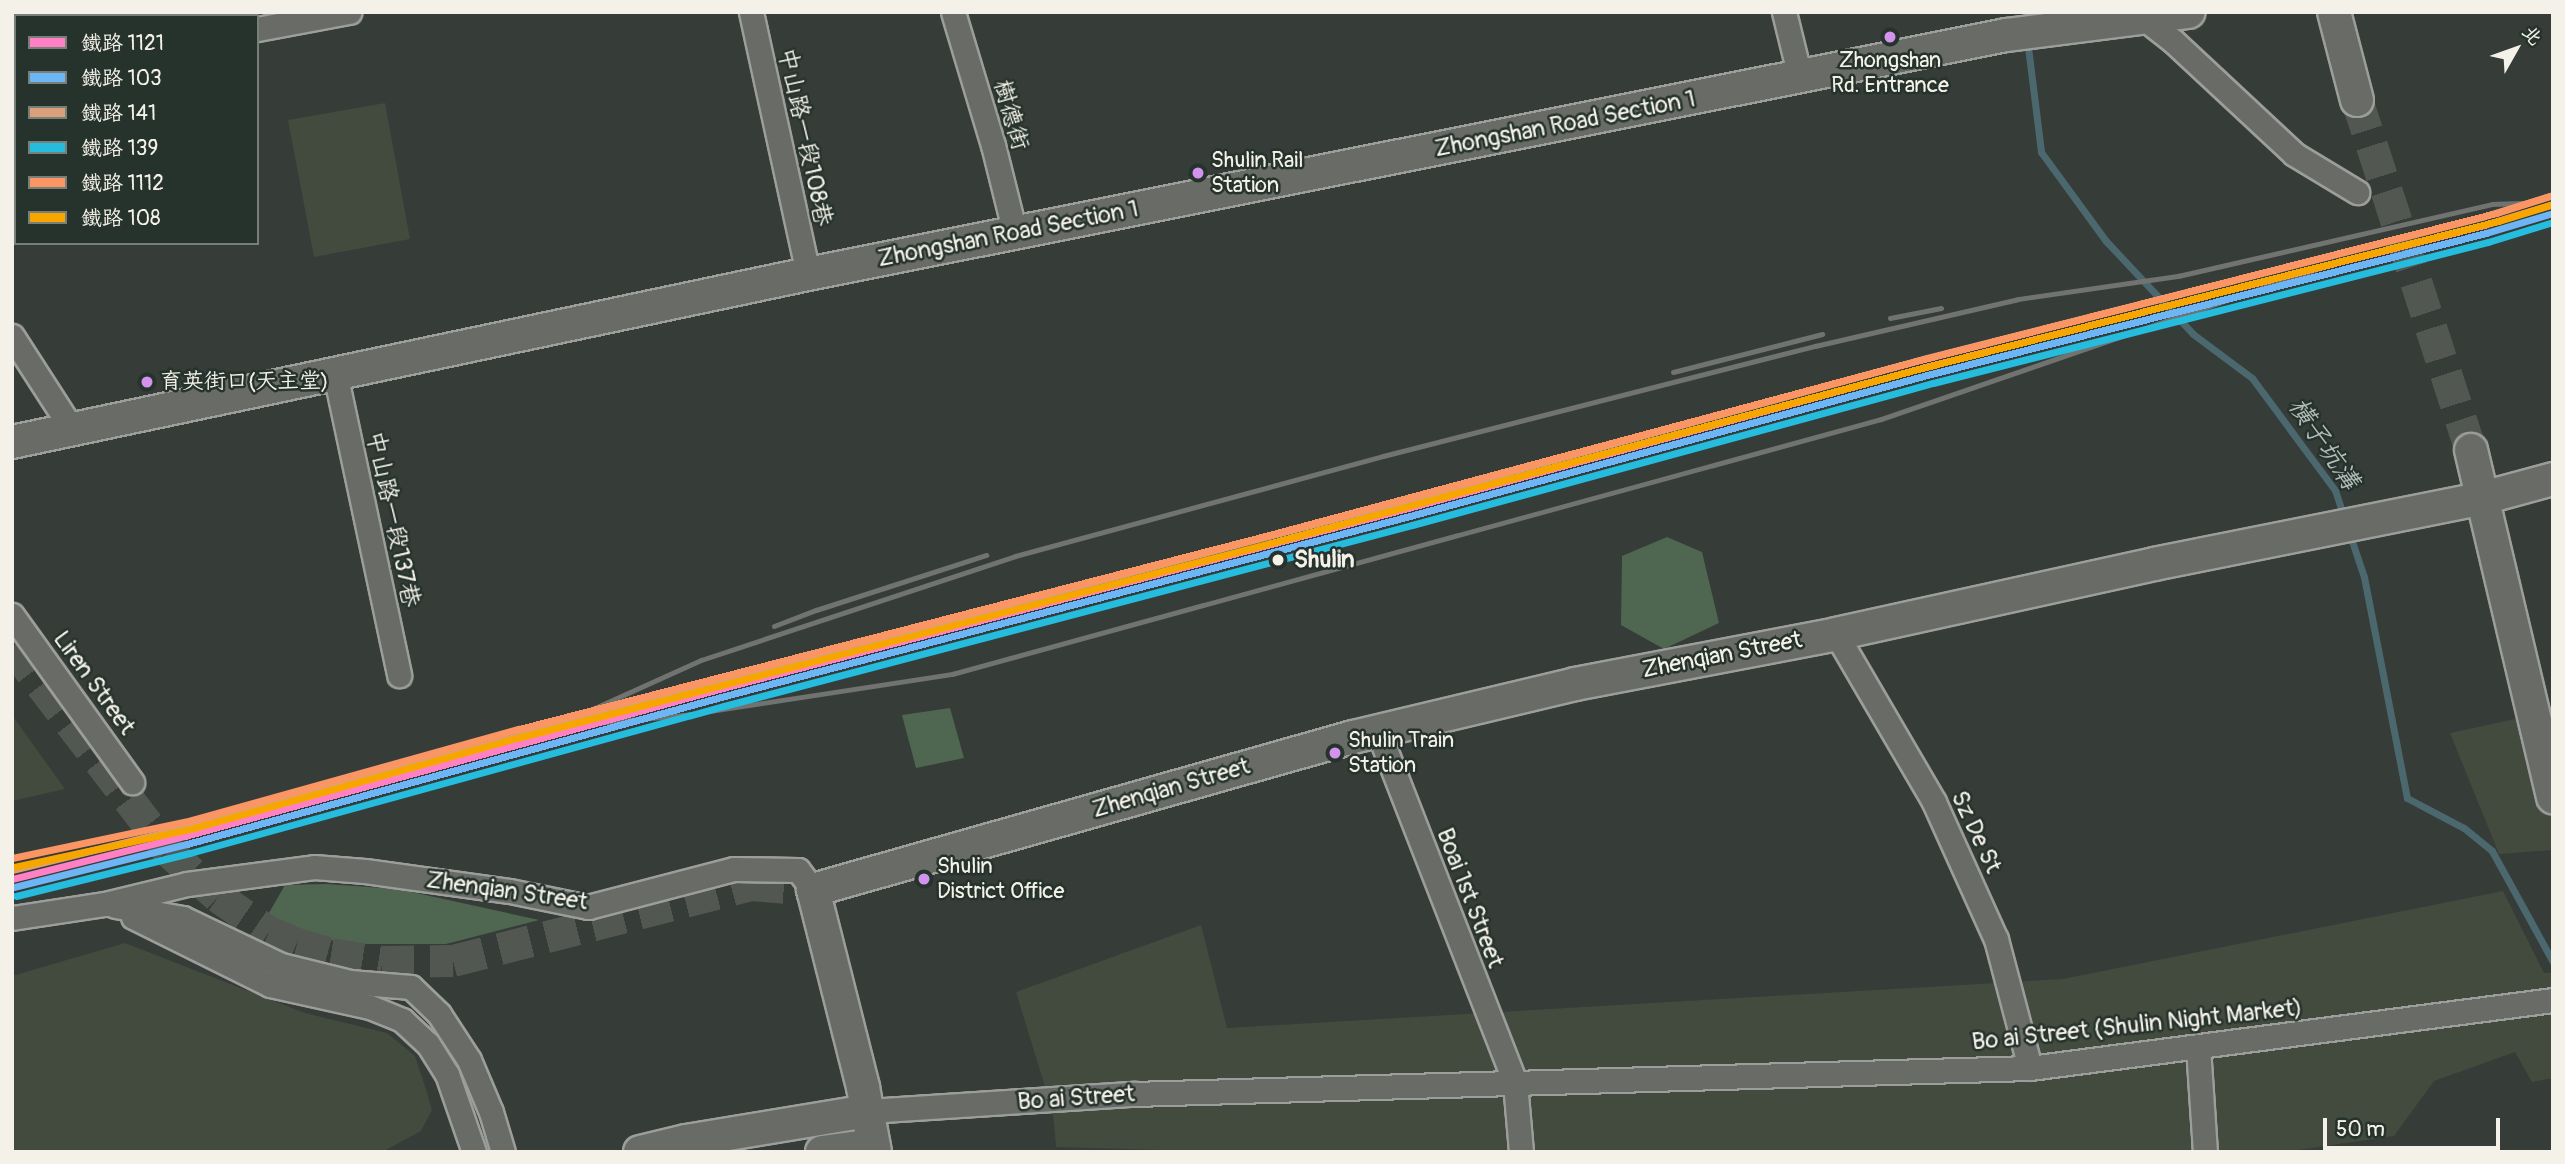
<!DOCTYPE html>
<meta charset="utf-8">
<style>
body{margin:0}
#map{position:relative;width:2565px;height:1164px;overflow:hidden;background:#363c37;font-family:Pangolin,"LXGW WenKai TC",sans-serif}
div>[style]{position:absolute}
.built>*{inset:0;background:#434a3e}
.green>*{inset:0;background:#4f6650}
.stream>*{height:7px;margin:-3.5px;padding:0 3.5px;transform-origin:3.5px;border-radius:3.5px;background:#4c686f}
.secondary-tunnel>*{height:32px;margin-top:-16px;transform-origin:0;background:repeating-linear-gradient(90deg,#525752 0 32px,transparent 0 48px)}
.roads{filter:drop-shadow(2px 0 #9c9e9b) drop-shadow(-2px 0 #9c9e9b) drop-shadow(0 2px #9c9e9b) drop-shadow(0 -2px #9c9e9b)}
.street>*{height:23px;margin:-11.5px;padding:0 11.5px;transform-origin:11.5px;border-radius:11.5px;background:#686b66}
.secondary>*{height:32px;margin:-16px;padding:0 16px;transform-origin:16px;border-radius:16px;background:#686b66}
.rail>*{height:5px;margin:-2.5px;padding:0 2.5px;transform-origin:2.5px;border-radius:2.5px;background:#707370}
.rail-1>*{height:7px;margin:-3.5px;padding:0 3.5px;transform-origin:3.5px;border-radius:3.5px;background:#ff80c5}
.rail-2>*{height:7px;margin:-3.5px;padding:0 3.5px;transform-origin:3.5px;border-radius:3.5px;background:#6db6f5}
.rail-3>*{height:7px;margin:-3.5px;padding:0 3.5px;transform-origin:3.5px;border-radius:3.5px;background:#d9a179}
.rail-4>*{height:7px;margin:-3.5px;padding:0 3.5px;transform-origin:3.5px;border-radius:3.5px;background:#26bcdd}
.rail-5>*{height:7px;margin:-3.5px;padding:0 3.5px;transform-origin:3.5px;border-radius:3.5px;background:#fb9564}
.rail-6>*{height:7px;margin:-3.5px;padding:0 3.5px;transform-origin:3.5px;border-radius:3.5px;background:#f7a600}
.dots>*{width:19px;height:19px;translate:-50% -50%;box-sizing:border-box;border:4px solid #26332d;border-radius:50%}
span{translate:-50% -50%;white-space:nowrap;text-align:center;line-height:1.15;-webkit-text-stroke:5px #26332d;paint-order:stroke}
.bus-label{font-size:22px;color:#f4f1e8}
.left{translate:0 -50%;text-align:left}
.street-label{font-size:24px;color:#f4f1e8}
.stop-label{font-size:24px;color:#f4f1e8;font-weight:700}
.water-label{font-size:26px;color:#b2bcba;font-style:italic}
.frame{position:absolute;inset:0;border:14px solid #f4f1e8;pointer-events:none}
.legend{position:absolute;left:14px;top:14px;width:245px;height:231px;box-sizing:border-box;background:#26332d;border:2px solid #787f78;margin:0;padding:9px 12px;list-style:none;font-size:21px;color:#f4f1e8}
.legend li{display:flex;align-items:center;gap:14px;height:35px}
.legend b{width:35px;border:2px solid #787f78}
.north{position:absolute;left:2481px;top:14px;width:70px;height:70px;-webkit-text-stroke:5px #26332d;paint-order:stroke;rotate:50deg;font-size:19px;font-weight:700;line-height:28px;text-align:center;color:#f4f1e8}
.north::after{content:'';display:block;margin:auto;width:24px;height:32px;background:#f4f1e8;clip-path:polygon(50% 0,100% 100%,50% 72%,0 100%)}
.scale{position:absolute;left:2323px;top:1118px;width:177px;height:32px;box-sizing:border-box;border:4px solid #f4f1e8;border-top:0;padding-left:9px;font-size:21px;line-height:24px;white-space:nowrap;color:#f4f1e8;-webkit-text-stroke:5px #26332d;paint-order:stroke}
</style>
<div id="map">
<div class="built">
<div style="clip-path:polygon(385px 103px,410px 239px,314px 257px,288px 120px)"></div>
<div style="clip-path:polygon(2553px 711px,2553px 850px,2499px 854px,2450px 733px)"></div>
<div style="clip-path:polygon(12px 715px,65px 789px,12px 801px)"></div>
<div style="clip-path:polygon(2503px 891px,2544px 973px,2553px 973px,2553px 1078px,2532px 1082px,2515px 1052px,2434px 1081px,2394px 1136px,2285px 1152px,1234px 1152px,1056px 1147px,1053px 1113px,1016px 992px,1201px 925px,1227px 1028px,2063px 979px)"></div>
<div style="clip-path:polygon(125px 943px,305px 1013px,387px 1033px,415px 1056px,424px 1083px,432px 1110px,421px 1131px,382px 1152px,12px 1152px,12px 976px)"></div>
</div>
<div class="green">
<div style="clip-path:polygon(1667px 537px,1702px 552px,1719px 623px,1664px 649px,1621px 625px,1622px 556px)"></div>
<div style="clip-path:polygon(950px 708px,964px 758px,916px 768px,902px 715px)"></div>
<div style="clip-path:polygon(326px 884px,398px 889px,539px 920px,446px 944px,355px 944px,309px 937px,266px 918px,285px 885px)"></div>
</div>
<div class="stream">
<div style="left:2027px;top:39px;width:114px;rotate:82.9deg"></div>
<div style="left:2041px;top:152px;width:110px;rotate:53.9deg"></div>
<div style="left:2106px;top:241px;width:127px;rotate:46.9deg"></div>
<div style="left:2193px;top:334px;width:74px;rotate:36.7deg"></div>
<div style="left:2252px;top:378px;width:139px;rotate:53.5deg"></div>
<div style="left:2335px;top:490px;width:29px;rotate:72deg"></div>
<div style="left:2349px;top:532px;width:47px;rotate:71.6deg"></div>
<div style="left:2364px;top:577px;width:225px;rotate:79deg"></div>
<div style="left:2407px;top:798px;width:64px;rotate:27.8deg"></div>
<div style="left:2464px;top:828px;width:36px;rotate:39deg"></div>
<div style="left:2492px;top:851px;width:127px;rotate:61.2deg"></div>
</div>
<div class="secondary-tunnel">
<div style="left:2357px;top:100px;width:368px;rotate:72deg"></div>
<div style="left:12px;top:647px;width:257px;rotate:52.6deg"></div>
<div style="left:168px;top:851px;width:68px;rotate:42.6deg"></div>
<div style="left:218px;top:897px;width:62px;rotate:34.5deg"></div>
<div style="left:269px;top:932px;width:30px;rotate:23deg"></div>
<div style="left:297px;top:944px;width:35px;rotate:16deg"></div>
<div style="left:331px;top:954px;width:52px;rotate:8.9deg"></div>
<div style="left:382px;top:962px;width:71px;rotate:-0.8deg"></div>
<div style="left:453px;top:961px;width:309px;rotate:-14.3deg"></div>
<div style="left:752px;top:885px;width:61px;rotate:4.7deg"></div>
</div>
<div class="roads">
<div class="street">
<div style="left:751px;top:12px;width:268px;rotate:77.7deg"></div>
<div style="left:953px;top:12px;width:139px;rotate:73.3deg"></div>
<div style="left:993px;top:145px;width:91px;rotate:76deg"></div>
<div style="left:1784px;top:12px;width:67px;rotate:76.2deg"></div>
<div style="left:2146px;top:20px;width:34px;rotate:38deg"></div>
<div style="left:2173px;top:41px;width:166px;rotate:43deg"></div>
<div style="left:2294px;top:154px;width:74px;rotate:31.1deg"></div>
<div style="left:257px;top:29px;width:94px;rotate:-10.5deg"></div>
<div style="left:12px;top:77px;width:4px;rotate:-14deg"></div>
<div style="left:12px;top:336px;width:111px;rotate:57.2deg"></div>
<div style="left:335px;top:373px;width:309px;rotate:78deg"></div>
<div style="left:12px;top:615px;width:206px;rotate:54.3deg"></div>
<div style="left:1836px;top:634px;width:194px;rotate:59.7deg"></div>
<div style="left:1934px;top:802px;width:150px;rotate:65.7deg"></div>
<div style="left:1996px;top:939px;width:133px;rotate:75.2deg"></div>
<div style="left:1378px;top:731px;width:378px;rotate:68.7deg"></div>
<div style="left:1515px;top:1083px;width:69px;rotate:85deg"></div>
<div style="left:115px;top:906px;width:69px;rotate:10deg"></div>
<div style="left:183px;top:918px;width:109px;rotate:25.6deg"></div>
<div style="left:281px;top:965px;width:71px;rotate:13.8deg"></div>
<div style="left:350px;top:982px;width:61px;rotate:4.7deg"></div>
<div style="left:411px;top:987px;width:39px;rotate:44deg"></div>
<div style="left:439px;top:1014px;width:55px;rotate:56.9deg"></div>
<div style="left:469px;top:1060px;width:56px;rotate:67.1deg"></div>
<div style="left:491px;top:1112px;width:42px;rotate:73.3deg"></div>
<div style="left:133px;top:917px;width:153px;rotate:26.4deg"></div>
<div style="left:270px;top:985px;width:102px;rotate:12.4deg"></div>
<div style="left:370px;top:1007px;width:35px;rotate:22deg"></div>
<div style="left:402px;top:1020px;width:35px;rotate:43deg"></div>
<div style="left:428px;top:1044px;width:36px;rotate:58deg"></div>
<div style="left:447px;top:1074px;width:83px;rotate:70.9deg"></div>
<div style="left:12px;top:918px;width:94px;rotate:-8.6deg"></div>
<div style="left:105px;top:904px;width:84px;rotate:-13.7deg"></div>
<div style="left:187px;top:884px;width:128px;rotate:-7.6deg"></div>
<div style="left:314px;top:867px;width:51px;rotate:4.5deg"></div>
<div style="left:365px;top:871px;width:146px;rotate:7.9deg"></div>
<div style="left:510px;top:891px;width:80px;rotate:11.6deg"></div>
<div style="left:588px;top:907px;width:151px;rotate:-14.6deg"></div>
<div style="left:734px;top:869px;width:64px;rotate:0.9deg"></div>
<div style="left:798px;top:870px;width:25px;rotate:53deg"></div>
<div style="left:2198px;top:1047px;width:105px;rotate:86.2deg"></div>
<div style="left:868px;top:1111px;width:266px;rotate:-3.7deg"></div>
<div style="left:1133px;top:1094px;width:897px;rotate:-1.66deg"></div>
<div style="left:2030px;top:1068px;width:527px;rotate:-7.41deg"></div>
</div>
<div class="secondary">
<div style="left:2334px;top:12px;width:91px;rotate:75.4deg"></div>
<div style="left:12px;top:442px;width:814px;rotate:-11.92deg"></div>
<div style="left:808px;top:274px;width:1222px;rotate:-11.28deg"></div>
<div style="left:2006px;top:35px;width:184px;rotate:-7.2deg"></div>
<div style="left:2471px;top:450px;width:357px;rotate:76.7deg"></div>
<div style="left:640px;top:1152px;width:47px;rotate:-13.4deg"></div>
<div style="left:686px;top:1141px;width:184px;rotate:-9.4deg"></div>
<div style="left:822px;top:1152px;width:52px;rotate:-7.7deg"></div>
<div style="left:875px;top:1152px;width:66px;rotate:-100.5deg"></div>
<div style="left:863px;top:1087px;width:203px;rotate:-104.2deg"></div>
<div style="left:813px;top:890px;width:561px;rotate:-15.82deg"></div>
<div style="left:1353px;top:737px;width:228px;rotate:-13.4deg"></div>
<div style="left:1575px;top:684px;width:266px;rotate:-10.8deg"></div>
<div style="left:1836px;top:634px;width:326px;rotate:-12.4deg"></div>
<div style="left:2154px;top:564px;width:336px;rotate:-11.3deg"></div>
<div style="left:2483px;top:498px;width:73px;rotate:-15.2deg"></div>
</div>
</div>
<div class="rail">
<div style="left:1890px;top:318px;width:52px;rotate:-11.1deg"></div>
<div style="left:1673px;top:372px;width:154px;rotate:-14.3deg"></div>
<div style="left:774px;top:626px;width:45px;rotate:-20.9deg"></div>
<div style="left:816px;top:610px;width:179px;rotate:-17.9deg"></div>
<div style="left:588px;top:711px;width:124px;rotate:-24.3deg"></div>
<div style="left:701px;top:660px;width:331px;rotate:-18.3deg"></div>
<div style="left:1015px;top:556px;width:381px;rotate:-15.2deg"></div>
<div style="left:1383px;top:456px;width:446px;rotate:-14.3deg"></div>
<div style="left:1815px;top:346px;width:208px;rotate:-13deg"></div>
<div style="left:2018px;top:299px;width:162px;rotate:-8.2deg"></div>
<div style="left:2178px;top:276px;width:322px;rotate:-12.9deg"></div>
<div style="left:2492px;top:204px;width:36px;rotate:-2deg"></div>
<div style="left:595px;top:723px;width:89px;rotate:-5.1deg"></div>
<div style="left:684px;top:715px;width:271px;rotate:-8.7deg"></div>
<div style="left:952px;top:674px;width:963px;rotate:-15.35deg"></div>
<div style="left:1881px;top:419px;width:478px;rotate:-19deg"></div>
</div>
<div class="rail-1">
<div style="left:12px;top:879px;width:178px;rotate:-14deg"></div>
<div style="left:185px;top:836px;width:554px;rotate:-15.39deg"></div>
<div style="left:719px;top:689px;width:712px;rotate:-14.72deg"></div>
<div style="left:1408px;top:508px;width:540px;rotate:-15.25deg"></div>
<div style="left:1929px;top:366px;width:573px;rotate:-14.25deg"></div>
<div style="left:2484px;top:225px;width:72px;rotate:-16.9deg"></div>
</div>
<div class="rail-2">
<div style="left:14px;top:887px;width:178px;rotate:-14deg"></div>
<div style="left:187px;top:844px;width:554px;rotate:-15.39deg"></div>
<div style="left:721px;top:697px;width:712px;rotate:-14.72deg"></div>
<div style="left:1410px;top:516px;width:540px;rotate:-15.25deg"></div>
<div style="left:1931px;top:374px;width:573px;rotate:-14.25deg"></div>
<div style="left:2486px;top:233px;width:70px;rotate:-16.6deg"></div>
</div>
<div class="rail-3">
<div style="left:12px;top:870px;width:176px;rotate:-13.8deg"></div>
<div style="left:183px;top:828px;width:554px;rotate:-15.39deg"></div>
<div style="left:717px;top:681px;width:712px;rotate:-14.72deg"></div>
<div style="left:1406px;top:500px;width:540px;rotate:-15.25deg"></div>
<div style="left:1927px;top:358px;width:573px;rotate:-14.25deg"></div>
<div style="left:2482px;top:217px;width:71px;rotate:-17.2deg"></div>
</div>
<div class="rail-4">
<div style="left:16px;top:896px;width:179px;rotate:-13.9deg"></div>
<div style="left:190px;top:853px;width:554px;rotate:-15.39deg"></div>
<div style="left:724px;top:706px;width:711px;rotate:-14.74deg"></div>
<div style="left:1412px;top:525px;width:540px;rotate:-15.25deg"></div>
<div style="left:1933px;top:383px;width:573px;rotate:-14.25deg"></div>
<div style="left:2488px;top:242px;width:68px;rotate:-17.1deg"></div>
</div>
<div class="rail-5">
<div style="left:12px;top:858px;width:184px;rotate:-11.9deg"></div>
<div style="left:192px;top:820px;width:339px;rotate:-15.6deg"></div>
<div style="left:519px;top:729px;width:775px;rotate:-14.5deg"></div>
<div style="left:1269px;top:535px;width:670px;rotate:-15.05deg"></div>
<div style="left:1916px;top:361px;width:599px;rotate:-14.31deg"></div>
<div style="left:2496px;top:213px;width:60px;rotate:-17.5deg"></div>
</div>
<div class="rail-6">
<div style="left:14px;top:867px;width:184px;rotate:-12.2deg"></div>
<div style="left:194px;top:828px;width:339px;rotate:-15.6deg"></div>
<div style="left:521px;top:737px;width:775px;rotate:-14.5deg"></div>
<div style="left:1271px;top:543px;width:670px;rotate:-15.05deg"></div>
<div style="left:1918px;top:369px;width:599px;rotate:-14.31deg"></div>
<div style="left:2498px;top:221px;width:58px;rotate:-17.2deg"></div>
</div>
<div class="dots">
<div style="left:1890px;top:37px;background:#d193ec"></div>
<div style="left:1198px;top:173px;background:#d193ec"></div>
<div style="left:147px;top:382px;background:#d193ec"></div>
<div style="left:1278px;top:560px;background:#f4f1e8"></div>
<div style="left:1335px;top:753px;background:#d193ec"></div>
<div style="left:924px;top:879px;background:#d193ec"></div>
</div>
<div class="bus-label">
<span style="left:1890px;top:73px">Zhongshan<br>Rd. Entrance</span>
<span class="left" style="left:1211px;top:173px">Shulin Rail<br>Station</span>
<span class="left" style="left:160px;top:382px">育英街口(天主堂)</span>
<span class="left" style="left:1348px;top:753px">Shulin Train<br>Station</span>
<span class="left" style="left:937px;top:879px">Shulin<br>District Office</span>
</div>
<div class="street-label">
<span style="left:1011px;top:115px;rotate:74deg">樹德街</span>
<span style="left:1565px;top:124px;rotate:-11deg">Zhongshan Road Section 1</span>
<span style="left:805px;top:137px;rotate:78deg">中山路一段108巷</span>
<span style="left:1008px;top:234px;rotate:-11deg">Zhongshan Road Section 1</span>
<span style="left:393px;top:519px;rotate:78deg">中山路一段137巷</span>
<span style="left:1722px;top:655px;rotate:-11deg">Zhenqian Street</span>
<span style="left:94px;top:683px;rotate:54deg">Liren Street</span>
<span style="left:1171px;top:788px;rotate:-16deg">Zhenqian Street</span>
<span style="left:1976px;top:832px;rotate:65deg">Sz De St</span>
<span style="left:507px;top:891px;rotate:8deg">Zhenqian Street</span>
<span style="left:1470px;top:898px;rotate:69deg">Boai 1st Street</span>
<span style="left:2137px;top:1025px;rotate:-6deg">Bo ai Street (Shulin Night Market)</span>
<span style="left:1076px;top:1098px;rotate:-4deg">Bo ai Street</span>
</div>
<div class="stop-label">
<span class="left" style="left:1294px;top:560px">Shulin</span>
</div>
<div class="water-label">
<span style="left:2323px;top:444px;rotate:56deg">橫子坑溝</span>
</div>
<div class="frame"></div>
<ul class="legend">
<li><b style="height:9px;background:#ff80c5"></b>鐵路 1121</li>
<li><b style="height:9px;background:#6db6f5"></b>鐵路 103</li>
<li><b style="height:9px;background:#d9a179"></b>鐵路 141</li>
<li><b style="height:9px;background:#26bcdd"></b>鐵路 139</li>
<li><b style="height:9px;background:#fb9564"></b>鐵路 1112</li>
<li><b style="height:9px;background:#f7a600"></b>鐵路 108</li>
</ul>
<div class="north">北</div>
<div class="scale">50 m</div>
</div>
